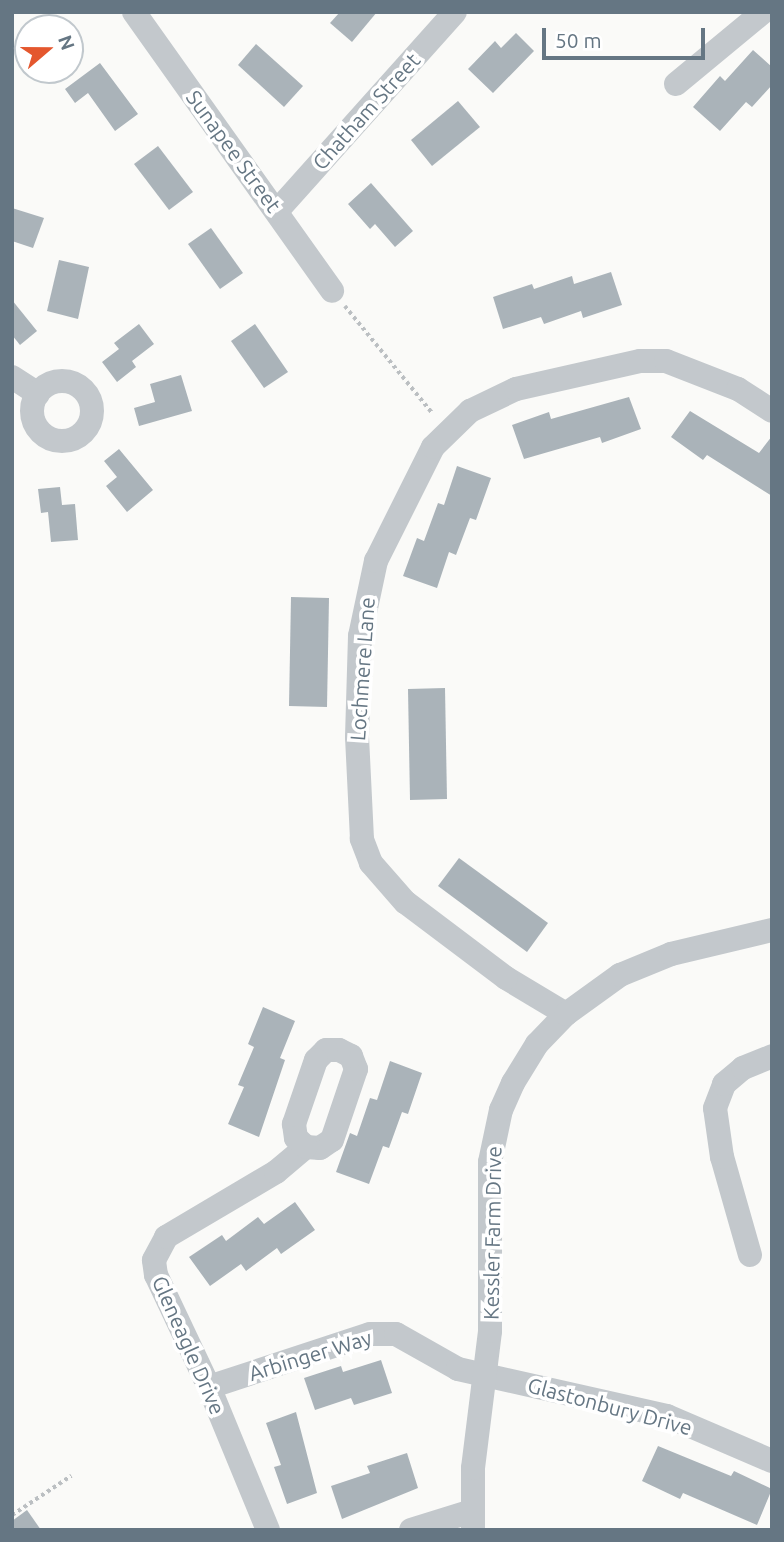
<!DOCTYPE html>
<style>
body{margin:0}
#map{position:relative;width:784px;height:1542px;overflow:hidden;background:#fafaf8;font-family:Ubuntu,sans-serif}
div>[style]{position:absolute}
.building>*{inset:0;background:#aab3b9}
.path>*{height:3.5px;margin-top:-1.75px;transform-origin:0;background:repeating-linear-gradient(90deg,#bbbfc2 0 3.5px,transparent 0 7px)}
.minor>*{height:24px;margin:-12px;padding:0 12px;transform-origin:12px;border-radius:12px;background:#c3c8cc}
.minor>.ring{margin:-12px;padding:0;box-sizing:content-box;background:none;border:24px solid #c3c8cc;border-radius:50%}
span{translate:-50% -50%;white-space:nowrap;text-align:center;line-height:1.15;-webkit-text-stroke:7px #fff;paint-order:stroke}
.street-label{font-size:21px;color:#657683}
.frame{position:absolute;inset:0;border:14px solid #657683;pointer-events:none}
.north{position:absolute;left:14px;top:14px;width:70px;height:70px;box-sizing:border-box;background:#fff;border:2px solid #c1c8cd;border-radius:50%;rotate:70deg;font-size:19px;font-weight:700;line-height:28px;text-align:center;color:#657683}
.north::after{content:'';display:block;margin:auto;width:24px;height:32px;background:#e4572e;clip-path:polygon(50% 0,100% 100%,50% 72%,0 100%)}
.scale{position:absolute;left:542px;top:28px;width:163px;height:32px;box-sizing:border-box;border:4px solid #657683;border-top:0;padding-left:9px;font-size:21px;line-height:24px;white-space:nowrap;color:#657683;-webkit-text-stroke:5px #fff;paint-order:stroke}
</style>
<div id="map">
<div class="building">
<div style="clip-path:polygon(340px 12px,377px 12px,352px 42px,330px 23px)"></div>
<div style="clip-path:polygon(516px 33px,534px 51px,493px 93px,468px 69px,495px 41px,501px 48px)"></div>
<div style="clip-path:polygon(256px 44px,303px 86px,284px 107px,238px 65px)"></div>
<div style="clip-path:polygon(753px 50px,772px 67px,772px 85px,752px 107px,746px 102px,720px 131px,693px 107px,720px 76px,725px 81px)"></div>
<div style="clip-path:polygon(100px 63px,138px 114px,115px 131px,88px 93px,75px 103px,65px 89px)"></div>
<div style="clip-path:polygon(458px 101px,480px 127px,432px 166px,411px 140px)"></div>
<div style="clip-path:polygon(158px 146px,193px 192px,169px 210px,134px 164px)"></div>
<div style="clip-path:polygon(371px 183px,413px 231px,395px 247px,375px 224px,370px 229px,348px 204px)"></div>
<div style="clip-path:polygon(12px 208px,44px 218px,33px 248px,12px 241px)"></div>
<div style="clip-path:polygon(211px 228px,243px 273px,220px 289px,188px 244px)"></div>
<div style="clip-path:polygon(59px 260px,89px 267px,78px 319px,47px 311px)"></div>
<div style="clip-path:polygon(611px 272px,622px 305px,583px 318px,581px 311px,544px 324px,541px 317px,503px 329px,493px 297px,532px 284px,534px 289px,572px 276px,574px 284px)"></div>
<div style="clip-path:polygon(12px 300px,37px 331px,20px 345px,12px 335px)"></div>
<div style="clip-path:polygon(139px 324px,154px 344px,132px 361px,136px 367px,117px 382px,102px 362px,119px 349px,114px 343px)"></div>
<div style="clip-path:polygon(255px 324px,288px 372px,264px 388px,231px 341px)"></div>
<div style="clip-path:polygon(181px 375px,192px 411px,139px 426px,134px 408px,155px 402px,150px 384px)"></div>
<div style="clip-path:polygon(629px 397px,641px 429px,602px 443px,600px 437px,524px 459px,512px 425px,549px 412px,551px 419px)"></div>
<div style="clip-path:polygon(690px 411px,759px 453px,772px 436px,772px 496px,707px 455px,703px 460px,671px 437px)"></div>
<div style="clip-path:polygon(119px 449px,153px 490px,127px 512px,106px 486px,117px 477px,104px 461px)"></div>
<div style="clip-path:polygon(457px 466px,491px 478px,476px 520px,470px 518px,456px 555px,449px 552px,437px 588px,403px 576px,417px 538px,424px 541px,438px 503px,444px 505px)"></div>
<div style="clip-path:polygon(60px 487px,62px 505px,75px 504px,78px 540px,51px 542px,48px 512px,41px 513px,38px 489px)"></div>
<div style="clip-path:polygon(291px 597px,329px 598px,327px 707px,289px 706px)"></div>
<div style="clip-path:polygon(445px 688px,447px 799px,410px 800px,408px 689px)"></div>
<div style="clip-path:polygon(459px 858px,548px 923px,527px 952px,438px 886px)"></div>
<div style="clip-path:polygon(263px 1007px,295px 1021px,280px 1058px,285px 1060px,259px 1137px,228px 1124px,244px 1087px,238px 1085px,254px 1047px,248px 1044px)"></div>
<div style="clip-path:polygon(390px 1061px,422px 1073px,408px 1114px,402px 1112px,389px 1148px,383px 1146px,369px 1184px,336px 1172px,350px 1133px,357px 1136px,370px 1098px,377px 1100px)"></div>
<div style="clip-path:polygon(295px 1202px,315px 1230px,281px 1254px,277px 1248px,246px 1271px,241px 1264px,210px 1286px,189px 1257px,222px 1235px,226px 1241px,258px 1217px,264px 1224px)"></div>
<div style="clip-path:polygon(381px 1360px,392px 1393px,354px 1405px,351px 1398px,315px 1410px,304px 1378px,341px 1366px,343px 1372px)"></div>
<div style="clip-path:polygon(296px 1412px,317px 1493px,287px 1504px,274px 1467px,281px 1465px,266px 1423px)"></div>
<div style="clip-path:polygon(658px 1446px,731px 1476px,734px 1471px,772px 1489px,757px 1525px,683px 1493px,680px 1499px,642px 1481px)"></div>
<div style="clip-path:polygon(407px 1453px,418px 1488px,342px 1519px,331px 1486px,370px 1473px,367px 1466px)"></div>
<div style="clip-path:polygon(27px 1510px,41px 1530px,12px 1530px,12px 1521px)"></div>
</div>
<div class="path">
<div style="left:345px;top:306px;width:139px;rotate:50.8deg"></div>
<div style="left:12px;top:1515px;width:71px;rotate:-33.5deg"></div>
</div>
<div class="minor">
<div style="left:134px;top:12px;width:342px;rotate:54.6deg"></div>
<div style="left:676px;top:84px;width:113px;rotate:-39.6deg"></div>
<div style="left:277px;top:211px;width:267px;rotate:-48.2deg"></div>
<div style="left:12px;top:377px;width:31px;rotate:33deg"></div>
<div class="ring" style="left:32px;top:381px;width:36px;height:36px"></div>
<div style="left:566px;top:1014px;width:70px;rotate:-149deg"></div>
<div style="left:506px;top:978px;width:126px;rotate:-143deg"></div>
<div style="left:405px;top:902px;width:52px;rotate:-131.1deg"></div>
<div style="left:371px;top:863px;width:26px;rotate:-111deg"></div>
<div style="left:362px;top:839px;width:102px;rotate:-92.8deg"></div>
<div style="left:357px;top:737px;width:101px;rotate:-88.3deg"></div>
<div style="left:360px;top:636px;width:77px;rotate:-78deg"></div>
<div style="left:376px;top:561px;width:127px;rotate:-63.4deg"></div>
<div style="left:433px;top:447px;width:52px;rotate:-44.2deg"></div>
<div style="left:470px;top:411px;width:51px;rotate:-25.6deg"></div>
<div style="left:516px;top:389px;width:127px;rotate:-12.7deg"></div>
<div style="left:640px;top:361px;width:26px"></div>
<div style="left:666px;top:361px;width:77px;rotate:21.3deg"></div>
<div style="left:738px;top:389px;width:40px;rotate:32.9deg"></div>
<div style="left:750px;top:1255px;width:102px;rotate:-105.9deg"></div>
<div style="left:722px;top:1157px;width:49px;rotate:-98.1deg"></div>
<div style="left:715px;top:1108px;width:26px;rotate:-69deg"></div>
<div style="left:724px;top:1084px;width:25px;rotate:-40deg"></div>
<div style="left:743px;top:1068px;width:31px;rotate:-22deg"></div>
<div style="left:209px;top:1387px;width:169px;rotate:-18.2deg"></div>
<div style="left:370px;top:1334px;width:26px"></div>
<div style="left:396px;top:1334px;width:71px;rotate:29.4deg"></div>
<div style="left:458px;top:1369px;width:214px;rotate:12.7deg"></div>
<div style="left:667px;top:1416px;width:114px;rotate:23.2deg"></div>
<div style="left:268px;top:1530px;width:155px;rotate:-112.4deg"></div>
<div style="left:209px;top:1387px;width:124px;rotate:-115.3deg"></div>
<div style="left:156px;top:1275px;width:15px;rotate:-98deg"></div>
<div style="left:154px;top:1260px;width:26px;rotate:-62deg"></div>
<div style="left:166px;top:1237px;width:128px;rotate:-30.6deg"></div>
<div style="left:276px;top:1172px;width:39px;rotate:-40deg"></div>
<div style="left:306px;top:1147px;width:14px;rotate:4deg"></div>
<div style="left:320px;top:1148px;width:14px;rotate:-34deg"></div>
<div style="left:332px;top:1140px;width:75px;rotate:-71.3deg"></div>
<div style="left:356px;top:1069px;width:14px;rotate:-111deg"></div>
<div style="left:351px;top:1056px;width:13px;rotate:-153deg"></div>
<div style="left:339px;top:1050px;width:13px;rotate:180deg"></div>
<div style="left:326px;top:1050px;width:14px;rotate:135deg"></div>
<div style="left:316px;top:1060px;width:68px;rotate:109deg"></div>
<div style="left:294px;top:1124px;width:14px;rotate:82deg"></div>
<div style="left:296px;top:1138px;width:13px;rotate:42deg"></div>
<div style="left:411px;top:1530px;width:64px;rotate:-17.3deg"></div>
<div style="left:473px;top:1530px;width:62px;rotate:-90deg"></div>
<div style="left:473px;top:1468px;width:138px;rotate:-82.9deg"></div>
<div style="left:490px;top:1331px;width:169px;rotate:-90deg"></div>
<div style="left:490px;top:1162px;width:53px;rotate:-78.1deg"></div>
<div style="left:501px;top:1110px;width:30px;rotate:-66deg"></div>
<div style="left:513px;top:1083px;width:46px;rotate:-58.4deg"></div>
<div style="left:537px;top:1044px;width:42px;rotate:-46deg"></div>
<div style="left:566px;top:1014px;width:67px;rotate:-35.8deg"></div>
<div style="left:620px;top:975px;width:55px;rotate:-22.4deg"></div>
<div style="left:671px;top:954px;width:104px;rotate:-13.4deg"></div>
</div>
<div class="street-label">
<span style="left:366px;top:111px;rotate:-48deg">Chatham Street</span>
<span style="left:234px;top:151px;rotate:54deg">Sunapee Street</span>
<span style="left:362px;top:669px;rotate:-86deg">Lochmere Lane</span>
<span style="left:492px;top:1233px;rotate:-89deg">Kessler Farm Drive</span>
<span style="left:189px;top:1345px;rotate:66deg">Gleneagle Drive</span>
<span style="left:310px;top:1355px;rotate:-17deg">Arbinger Way</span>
<span style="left:610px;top:1406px;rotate:15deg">Glastonbury Drive</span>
</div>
<div class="frame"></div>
<div class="north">N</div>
<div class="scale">50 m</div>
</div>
